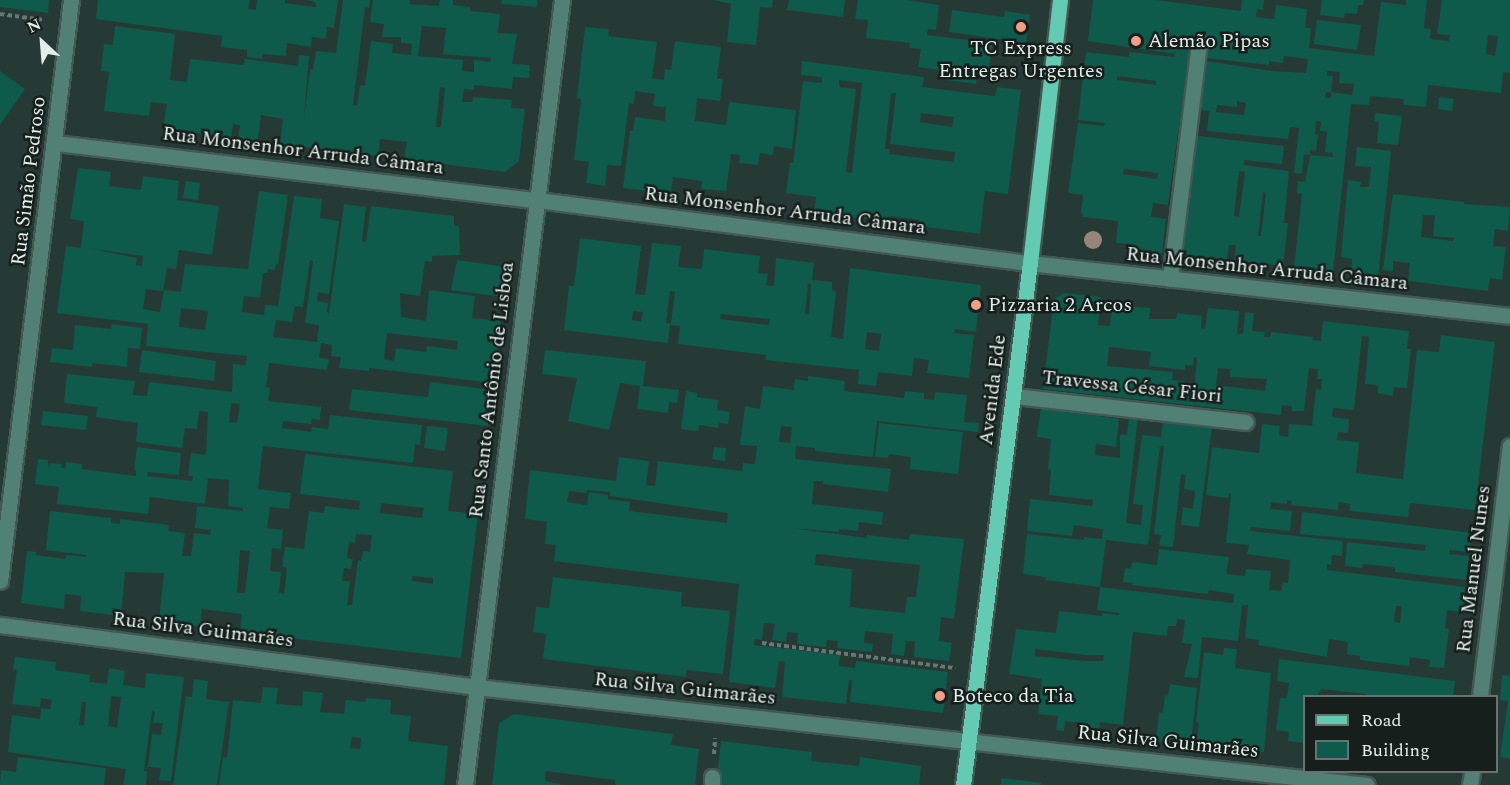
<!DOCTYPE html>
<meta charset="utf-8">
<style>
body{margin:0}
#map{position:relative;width:1510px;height:785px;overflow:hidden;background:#263a35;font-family:Spectral,serif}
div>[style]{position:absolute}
.building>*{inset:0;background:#0e5a4b}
.path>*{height:4px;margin-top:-2px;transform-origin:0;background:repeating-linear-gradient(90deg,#677873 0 4.5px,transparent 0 7.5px)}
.roads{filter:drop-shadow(2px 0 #445752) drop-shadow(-2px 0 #445752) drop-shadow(0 2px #445752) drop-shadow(0 -2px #445752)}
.minor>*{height:15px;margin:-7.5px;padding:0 7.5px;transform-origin:7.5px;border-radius:7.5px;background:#518174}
.major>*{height:15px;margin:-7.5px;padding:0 7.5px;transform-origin:7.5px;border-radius:7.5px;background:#62cbb1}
.trees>*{width:18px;height:18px;margin:-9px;border-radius:50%;background:#98857a}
.dots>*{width:16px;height:16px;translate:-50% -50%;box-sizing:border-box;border:3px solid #161f1c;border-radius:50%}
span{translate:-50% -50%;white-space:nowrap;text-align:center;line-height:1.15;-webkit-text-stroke:5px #161f1c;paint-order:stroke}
.poi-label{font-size:20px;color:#e2eeea}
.left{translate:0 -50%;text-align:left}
.street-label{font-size:20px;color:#e2eeea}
.legend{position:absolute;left:1303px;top:695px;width:195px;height:78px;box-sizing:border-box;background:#161f1c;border:2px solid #68726e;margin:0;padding:8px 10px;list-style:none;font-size:18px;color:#e2eeea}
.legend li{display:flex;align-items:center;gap:12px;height:30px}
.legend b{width:30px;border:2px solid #68726e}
.north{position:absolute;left:12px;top:12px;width:60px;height:60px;-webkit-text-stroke:4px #161f1c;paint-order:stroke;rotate:334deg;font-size:16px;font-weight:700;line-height:24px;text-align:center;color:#e2eeea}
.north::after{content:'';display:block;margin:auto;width:21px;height:27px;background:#e2eeea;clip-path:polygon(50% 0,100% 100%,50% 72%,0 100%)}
</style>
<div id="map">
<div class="building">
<div style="clip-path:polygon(0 0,49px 0,48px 13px,0 7px)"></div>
<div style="clip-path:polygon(98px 0,250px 0,248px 9px,256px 10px,257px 0,285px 0,285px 3px,316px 7px,316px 3px,307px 0,338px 0,334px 28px,327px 27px,326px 39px,312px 37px,311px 47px,287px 43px,286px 56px,262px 54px,262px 59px,247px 57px,247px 50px,221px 47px,222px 36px,96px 19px)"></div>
<div style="clip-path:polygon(evenodd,343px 0,370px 0,369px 8px,365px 7px,353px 105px,357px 106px,360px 85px,365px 86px,371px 41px,393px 44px,392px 53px,411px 55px,412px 44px,401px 43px,401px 37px,382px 37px,384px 24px,370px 22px,373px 0,410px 0,410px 4px,439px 6px,440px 0,453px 0,453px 5px,470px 7px,470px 11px,500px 14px,498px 33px,517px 34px,512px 64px,530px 65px,529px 78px,513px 77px,512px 89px,474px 85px,474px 90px,464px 89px,462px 102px,472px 102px,473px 97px,512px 100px,511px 108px,525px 109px,519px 161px,505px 172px,404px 159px,407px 142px,380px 139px,378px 156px,280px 144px,283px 119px,261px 115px,258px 141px,238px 138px,240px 125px,233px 124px,231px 138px,163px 128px,167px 104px,151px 102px,149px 116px,104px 111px,109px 72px,101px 71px,104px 44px,113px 45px,115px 26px,175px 34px,170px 80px,187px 82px,190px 59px,244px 65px,245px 59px,298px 66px,299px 55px,309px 56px,304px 119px,310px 69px,313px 70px,316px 51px,336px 53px,343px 0,422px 26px,446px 28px,443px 54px,491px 58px,490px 62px,474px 60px,474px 72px,462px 71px,463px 60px,418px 56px,422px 26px,343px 0,440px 87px,445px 88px,441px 127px,436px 127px,440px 87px)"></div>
<div style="clip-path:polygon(502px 0,538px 0,537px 7px,501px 4px)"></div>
<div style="clip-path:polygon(714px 0,773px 0,772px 8px,760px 7px,756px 45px,727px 42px,731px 4px)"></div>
<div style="clip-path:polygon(789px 0,845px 0,843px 17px,787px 10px)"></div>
<div style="clip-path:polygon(858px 0,908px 0,939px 5px,936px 30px,928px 29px,927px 35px,992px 43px,988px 76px,977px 75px,976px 84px,946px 80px,947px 71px,918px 67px,921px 49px,909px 48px,910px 43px,866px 38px,868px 20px,855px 19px)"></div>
<div style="clip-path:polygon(evenodd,1093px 0,1156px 0,1241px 11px,1242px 0,1264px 0,1263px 10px,1257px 9px,1256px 17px,1274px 19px,1276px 5px,1307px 9px,1305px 28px,1311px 28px,1309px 48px,1374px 56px,1381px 2px,1406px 5px,1406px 0,1427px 0,1424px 28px,1431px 29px,1430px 39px,1449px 41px,1450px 35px,1437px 34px,1442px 0,1510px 0,1510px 73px,1503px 72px,1501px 93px,1428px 85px,1426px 107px,1403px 105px,1404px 99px,1370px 96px,1369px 105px,1351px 104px,1333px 272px,1294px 268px,1302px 194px,1297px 193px,1298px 181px,1305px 182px,1310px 155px,1304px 154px,1302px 174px,1294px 173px,1299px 128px,1290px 127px,1288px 139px,1207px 131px,1209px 111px,1200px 110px,1206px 61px,1272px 71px,1306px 73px,1308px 59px,1284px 56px,1283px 63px,1269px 61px,1269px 65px,1207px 58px,1209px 36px,1192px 34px,1168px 205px,1153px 203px,1151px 217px,1166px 219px,1162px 254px,1136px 250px,1136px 245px,1116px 243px,1118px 221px,1083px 217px,1081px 213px,1083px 195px,1068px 193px,1078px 123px,1104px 126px,1105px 123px,1078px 120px,1086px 52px,1129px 57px,1129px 52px,1175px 57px,1175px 54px,1088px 41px,1093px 0,1488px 35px,1498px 36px,1495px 56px,1486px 54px,1488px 35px,1093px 0,1327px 71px,1340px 72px,1339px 83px,1354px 84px,1352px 95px,1331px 92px,1331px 98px,1325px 98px,1326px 92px,1331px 92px,1333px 76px,1327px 76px,1327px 71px,1093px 0,1117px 76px,1156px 81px,1156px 85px,1117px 80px,1117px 76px,1093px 0,1237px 101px,1246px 103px,1244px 115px,1216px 112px,1217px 105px,1237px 107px,1237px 101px,1093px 0,1316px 121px,1321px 122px,1320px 131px,1327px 132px,1325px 152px,1333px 153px,1333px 157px,1310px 155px,1310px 150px,1316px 151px,1318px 134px,1315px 134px,1316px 121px,1093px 0,1124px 169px,1158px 173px,1157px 179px,1123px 174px,1124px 169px)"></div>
<div style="clip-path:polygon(1322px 0,1364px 0,1363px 5px,1358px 5px,1357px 14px,1345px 13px,1344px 18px,1320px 15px)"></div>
<div style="clip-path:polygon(952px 10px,1004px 17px,1005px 11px,1030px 15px,1026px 43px,949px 32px)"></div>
<div style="clip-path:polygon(1317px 20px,1361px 25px,1357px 50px,1314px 44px)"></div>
<div style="clip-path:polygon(585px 27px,609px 29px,608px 36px,657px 42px,652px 78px,664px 80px,665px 69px,671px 70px,675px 41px,721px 47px,717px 78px,723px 79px,720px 101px,697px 98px,695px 121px,726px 125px,729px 102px,796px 110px,792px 149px,774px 146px,773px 155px,760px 153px,758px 165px,739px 163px,740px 155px,731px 154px,726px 191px,701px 189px,702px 181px,673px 177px,671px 194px,623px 188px,630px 131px,633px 131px,635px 117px,665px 121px,666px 107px,653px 106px,655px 94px,635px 91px,634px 104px,629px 103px,621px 166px,607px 165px,605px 186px,586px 183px,589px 162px,574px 160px,581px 99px,577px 98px)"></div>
<div style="clip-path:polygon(evenodd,802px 61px,924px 77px,922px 87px,995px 96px,997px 87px,1021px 90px,1008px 194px,985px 191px,980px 234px,919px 226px,920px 220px,890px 216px,889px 222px,814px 212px,816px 197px,786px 193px,790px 163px,793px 163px,803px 81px,822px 83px,822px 77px,801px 75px,802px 61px,839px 80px,862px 83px,852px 173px,846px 172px,856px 89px,839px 87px,839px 80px,802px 61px,891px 93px,896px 93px,890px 144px,955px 152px,954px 162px,889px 154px,890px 149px,885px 149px,891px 93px,802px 61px,921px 113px,954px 117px,952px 127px,920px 122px,921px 113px)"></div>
<div style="clip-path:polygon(0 71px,25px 89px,0 125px)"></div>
<div style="clip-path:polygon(1439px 97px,1454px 99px,1452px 111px,1438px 109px)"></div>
<div style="clip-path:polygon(1375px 113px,1402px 116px,1398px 145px,1377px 143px,1379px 122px,1374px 121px)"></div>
<div style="clip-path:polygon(evenodd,1197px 136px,1284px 146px,1282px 164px,1244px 160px,1244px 165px,1289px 171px,1284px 223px,1288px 223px,1283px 266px,1234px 260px,1236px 245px,1229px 245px,1227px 259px,1182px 254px,1197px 136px,1239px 171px,1245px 172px,1239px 217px,1234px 216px,1239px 171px,1197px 136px,1263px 192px,1266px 193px,1261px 236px,1258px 236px,1263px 192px)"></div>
<div style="clip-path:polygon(1357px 147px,1391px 151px,1378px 278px,1351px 274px,1352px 259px,1341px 257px,1348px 180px,1361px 182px,1360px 187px,1369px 187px,1371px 167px,1355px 166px)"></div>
<div style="clip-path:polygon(evenodd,78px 168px,111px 172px,109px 186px,141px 190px,143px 176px,179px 181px,177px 200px,219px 206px,212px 255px,179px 250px,176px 269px,167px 268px,163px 291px,146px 289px,143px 309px,160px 312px,164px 290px,181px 292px,185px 264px,248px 269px,259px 191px,288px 195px,278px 265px,276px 264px,275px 270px,268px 269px,267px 273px,263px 273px,260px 298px,244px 296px,242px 312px,264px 315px,265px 305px,278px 306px,294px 196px,322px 199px,320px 218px,339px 221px,329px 294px,318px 292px,317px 301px,328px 303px,327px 312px,329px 313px,344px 204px,366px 207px,362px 241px,366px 242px,371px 206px,454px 216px,454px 226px,459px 226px,460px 255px,432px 256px,432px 262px,425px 261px,420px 296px,400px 293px,401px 317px,426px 321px,429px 290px,475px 296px,472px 318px,501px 321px,493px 383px,369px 368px,369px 371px,339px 368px,341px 357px,331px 356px,332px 345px,321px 343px,319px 358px,329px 359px,327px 370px,269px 363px,266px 387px,270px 388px,268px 401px,321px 407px,320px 420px,312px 419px,311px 424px,283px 421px,282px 428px,311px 432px,312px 427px,328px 429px,330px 415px,422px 425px,420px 445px,415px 444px,413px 463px,263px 446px,258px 489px,291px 493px,289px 509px,270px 507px,267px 528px,283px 530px,281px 549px,272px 548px,270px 571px,281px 572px,279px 593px,284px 594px,287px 568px,282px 567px,285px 547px,304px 549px,309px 511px,324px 513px,325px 506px,359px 510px,360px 501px,300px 494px,305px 454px,453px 471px,448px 511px,478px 514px,461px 658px,240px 632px,242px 614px,202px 609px,200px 627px,159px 621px,164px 573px,125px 572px,121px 616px,80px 611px,81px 596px,65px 594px,64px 609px,21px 603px,27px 551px,36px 552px,36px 555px,65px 559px,66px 555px,86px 557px,86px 555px,46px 550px,50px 511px,111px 518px,111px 523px,120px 524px,120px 519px,169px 525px,168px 531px,185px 533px,182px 556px,191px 556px,194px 533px,210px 535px,211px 530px,195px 528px,197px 506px,243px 511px,243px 508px,228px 506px,229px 480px,208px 478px,205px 504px,150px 497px,148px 514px,57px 504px,59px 487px,35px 484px,38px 459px,48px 460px,49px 469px,50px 463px,62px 464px,61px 468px,66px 468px,66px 462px,82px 464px,82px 469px,136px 476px,136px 471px,134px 470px,137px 447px,181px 453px,179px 475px,148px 472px,147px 476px,192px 481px,193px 476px,188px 476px,191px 453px,206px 455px,208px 412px,199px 411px,197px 429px,185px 428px,182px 448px,136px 442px,138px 423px,96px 417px,97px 407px,64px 403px,67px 374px,135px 381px,133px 395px,147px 396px,149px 382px,232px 392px,233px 364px,245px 365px,247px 356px,146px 346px,148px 324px,57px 313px,66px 246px,81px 248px,84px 221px,70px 219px,78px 168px,87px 248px,143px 256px,142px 266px,136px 265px,137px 258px,87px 248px,78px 168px,310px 260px,313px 261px,305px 323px,319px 325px,317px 342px,273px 337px,276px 320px,292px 322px,295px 306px,303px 307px,310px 260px,78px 168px,181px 308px,208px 311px,205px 330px,179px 327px,181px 308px,78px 168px,387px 333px,458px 341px,457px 350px,427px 346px,426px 352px,396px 348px,394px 361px,384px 359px,387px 333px,78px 168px,231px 403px,240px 404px,237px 423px,229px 422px,231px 403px,78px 168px,381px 503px,424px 508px,422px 518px,380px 513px,381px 503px,78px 168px,356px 534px,372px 535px,370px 552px,363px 551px,361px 561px,358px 560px,352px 605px,347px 605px,350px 581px,342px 581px,344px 568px,351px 569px,353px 559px,347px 558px,349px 542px,355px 543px,356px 534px,78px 168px,240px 550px,250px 551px,245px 593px,237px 593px,240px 550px,78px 168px,412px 576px,433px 578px,433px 584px,412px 581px,412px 576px)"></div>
<div style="clip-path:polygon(186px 181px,200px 183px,198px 200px,183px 198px)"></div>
<div style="clip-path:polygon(evenodd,1393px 194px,1464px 202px,1464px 204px,1510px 207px,1508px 231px,1495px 229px,1493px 246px,1506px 247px,1502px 280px,1490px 278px,1488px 291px,1408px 281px,1410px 263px,1393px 261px,1393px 271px,1383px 270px,1393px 194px,1423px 215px,1435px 215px,1433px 236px,1454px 238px,1453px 241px,1421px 237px,1423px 215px)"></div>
<div style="clip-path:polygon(evenodd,580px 238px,641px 246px,635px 294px,645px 295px,652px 243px,681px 246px,678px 267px,702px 269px,704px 249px,760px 256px,758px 273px,768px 274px,766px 285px,774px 286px,776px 258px,814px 263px,812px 280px,832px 282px,832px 290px,836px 291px,831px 337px,843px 339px,850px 268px,981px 285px,976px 332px,955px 329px,954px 333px,974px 335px,969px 378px,927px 373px,929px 360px,914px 358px,912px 376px,878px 372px,876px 386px,858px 384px,859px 370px,765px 360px,766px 355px,678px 344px,680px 326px,670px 325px,668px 343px,564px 330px,569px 286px,574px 286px,580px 238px,808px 284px,811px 284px,809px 314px,805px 314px,808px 284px,580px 238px,670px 291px,675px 292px,671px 323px,666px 323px,670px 291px,580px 238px,633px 311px,643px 312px,641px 322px,632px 320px,633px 311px,580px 238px,721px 314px,770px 319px,769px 325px,720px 319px,721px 314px,580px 238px,867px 332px,881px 334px,879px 351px,865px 349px,867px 332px)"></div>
<div style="clip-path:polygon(457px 260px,507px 267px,504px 297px,451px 290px)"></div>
<div style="clip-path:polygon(evenodd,1064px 293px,1101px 297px,1098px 325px,1110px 326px,1112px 305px,1150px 308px,1149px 319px,1176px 319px,1177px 313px,1202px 316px,1201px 328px,1205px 329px,1208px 308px,1239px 311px,1237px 334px,1243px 334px,1245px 312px,1254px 313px,1252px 331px,1265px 332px,1264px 337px,1270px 337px,1271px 332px,1313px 337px,1312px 340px,1321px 341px,1323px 321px,1409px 331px,1407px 349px,1411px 349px,1407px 388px,1394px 387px,1393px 396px,1378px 393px,1378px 385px,1365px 384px,1369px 337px,1362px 336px,1354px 410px,1333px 408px,1332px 417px,1349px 419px,1348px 433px,1338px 432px,1337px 440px,1359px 442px,1356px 473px,1403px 479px,1417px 350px,1439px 352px,1441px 335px,1495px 342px,1475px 510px,1410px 503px,1408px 517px,1350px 511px,1350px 504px,1339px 502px,1338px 510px,1291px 505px,1292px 501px,1287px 500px,1287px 504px,1271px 502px,1270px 509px,1292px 511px,1290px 531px,1251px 527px,1250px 531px,1343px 541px,1342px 556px,1332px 555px,1331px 565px,1327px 564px,1327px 570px,1465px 587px,1463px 612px,1447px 610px,1445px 628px,1449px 629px,1444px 668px,1429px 667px,1430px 660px,1410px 657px,1409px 666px,1360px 660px,1360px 656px,1347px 654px,1348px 642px,1329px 639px,1327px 657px,1258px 645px,1259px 640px,1245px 638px,1248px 605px,1242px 605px,1238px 641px,1202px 637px,1198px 678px,1184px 677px,1192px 644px,1182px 643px,1185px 620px,1177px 619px,1176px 626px,1168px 626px,1167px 636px,1133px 632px,1123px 725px,1100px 722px,1099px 735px,1088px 733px,1089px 724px,1065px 721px,1064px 731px,1056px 730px,1058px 716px,1038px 714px,1042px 679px,1009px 674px,1016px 629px,1056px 633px,1059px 611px,1102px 616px,1102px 613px,1119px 615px,1119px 613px,1097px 610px,1100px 587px,1045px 580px,1046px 577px,1023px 574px,1027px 534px,1084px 540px,1084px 537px,1102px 539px,1103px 529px,1074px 525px,1072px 536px,1027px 531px,1030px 499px,1092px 506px,1093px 500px,1049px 495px,1051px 470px,1048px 469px,1051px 439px,1037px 437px,1041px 407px,1119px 419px,1116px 447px,1096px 444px,1095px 455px,1120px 458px,1120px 435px,1127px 435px,1129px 417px,1138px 418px,1126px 523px,1141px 525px,1143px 505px,1133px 504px,1142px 435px,1161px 437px,1163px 421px,1212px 426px,1199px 527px,1181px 525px,1183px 507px,1193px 509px,1195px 491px,1184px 489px,1186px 475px,1181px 474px,1173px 547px,1159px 546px,1161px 535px,1154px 534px,1164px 446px,1160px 446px,1148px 545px,1106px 540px,1100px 587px,1233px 603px,1234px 594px,1209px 590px,1208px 594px,1132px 585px,1133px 583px,1123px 582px,1125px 568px,1131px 569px,1132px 562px,1157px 565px,1159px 549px,1229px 557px,1226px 574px,1245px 576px,1246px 569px,1271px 571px,1269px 590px,1281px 591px,1283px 582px,1288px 583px,1290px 560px,1247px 554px,1249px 545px,1226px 543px,1231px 493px,1229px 493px,1228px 498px,1206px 495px,1212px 447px,1259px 453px,1262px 424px,1280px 426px,1279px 435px,1288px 437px,1289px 424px,1312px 426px,1316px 389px,1321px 390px,1322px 379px,1317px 379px,1318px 369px,1309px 368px,1304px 411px,1292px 411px,1292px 406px,1282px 405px,1281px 415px,1043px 389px,1054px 299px,1064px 293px,1109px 347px,1151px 352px,1149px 366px,1185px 370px,1185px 365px,1193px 365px,1194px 358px,1197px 357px,1194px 391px,1183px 390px,1185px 381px,1172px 380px,1173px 372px,1107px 366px,1109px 347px,1064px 293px,1218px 368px,1230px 369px,1230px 377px,1267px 379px,1265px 391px,1216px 385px,1218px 368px,1064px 293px,1396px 606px,1402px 606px,1400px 623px,1394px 622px,1396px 606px,1064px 293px,1035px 649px,1086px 655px,1104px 655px,1103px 661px,1085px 661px,1035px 656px,1035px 649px)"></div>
<div style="clip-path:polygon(112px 324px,142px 328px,140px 349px,128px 348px,127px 367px,92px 363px,92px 367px,50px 362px,52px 348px,73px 350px,75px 325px,111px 329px)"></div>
<div style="clip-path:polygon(142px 350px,216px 361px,214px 381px,139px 372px)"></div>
<div style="clip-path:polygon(545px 350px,646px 361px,643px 386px,679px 390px,677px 403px,669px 402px,668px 413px,637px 409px,640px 386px,620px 383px,609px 430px,568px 421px,577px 378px,542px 374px)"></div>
<div style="clip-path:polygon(evenodd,808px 376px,845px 381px,844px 391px,904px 398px,905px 391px,924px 393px,924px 399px,934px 400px,935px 392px,967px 395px,964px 422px,979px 423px,978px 432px,877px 421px,873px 457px,815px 451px,815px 448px,796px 446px,795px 459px,891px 469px,888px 492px,823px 484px,823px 481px,814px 481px,812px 504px,883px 512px,882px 525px,859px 522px,858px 531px,839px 529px,839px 532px,791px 528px,867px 538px,867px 535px,909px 540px,910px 534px,964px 539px,954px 619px,941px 617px,939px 641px,952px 643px,949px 661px,914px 657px,915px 642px,906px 641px,904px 656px,891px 654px,893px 634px,865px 631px,864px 643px,873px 644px,872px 652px,837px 648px,838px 641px,827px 640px,826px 647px,797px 644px,798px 633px,787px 632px,786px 642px,772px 640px,775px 624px,764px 623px,762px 640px,755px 639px,754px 645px,840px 655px,839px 666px,855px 668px,856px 661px,948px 672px,943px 713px,850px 702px,852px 681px,849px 680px,846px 704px,782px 697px,785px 662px,779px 661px,775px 688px,729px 682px,739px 584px,554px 561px,556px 545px,545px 544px,547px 522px,525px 519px,530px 470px,616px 481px,619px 457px,649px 461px,646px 485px,655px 486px,658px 461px,742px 471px,743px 463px,755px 464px,757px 446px,740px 445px,745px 406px,760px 409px,763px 386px,794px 390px,795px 379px,808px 381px,808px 376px,781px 426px,792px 427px,790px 443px,779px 442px,781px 426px,808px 376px,587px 490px,610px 492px,610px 496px,728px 513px,727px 523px,629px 511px,630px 502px,608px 499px,608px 495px,589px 492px,587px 505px,567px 502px,569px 491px,587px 493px,587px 490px,808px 376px,816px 554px,920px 565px,916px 597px,907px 597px,905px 613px,850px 607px,852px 569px,815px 565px,816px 554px)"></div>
<div style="clip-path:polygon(430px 382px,492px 390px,488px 426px,349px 410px,352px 389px,428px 397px)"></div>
<div style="clip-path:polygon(686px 391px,697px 393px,697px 397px,718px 400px,717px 410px,730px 412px,728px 424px,719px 423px,718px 428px,699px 425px,698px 431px,681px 429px)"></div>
<div style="clip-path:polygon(43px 411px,88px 416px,86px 430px,41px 425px)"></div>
<div style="clip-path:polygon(879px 423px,963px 432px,958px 474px,910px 469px,911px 457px,889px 454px,888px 458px,875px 457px)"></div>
<div style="clip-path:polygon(427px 426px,448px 428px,445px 451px,424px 448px)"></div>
<div style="clip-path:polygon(714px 447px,726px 448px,725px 461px,712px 459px)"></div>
<div style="clip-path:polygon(1302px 512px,1472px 533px,1470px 552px,1450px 550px,1449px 554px,1469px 556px,1466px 580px,1395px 572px,1395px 567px,1363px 564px,1362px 568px,1345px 566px,1347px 542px,1425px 551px,1426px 545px,1300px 534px)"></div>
<div style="clip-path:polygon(553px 577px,682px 592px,681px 606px,730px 611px,723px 674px,686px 670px,686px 677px,543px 659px,546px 634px,533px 632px,536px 607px,549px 608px)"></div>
<div style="clip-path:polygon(1224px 648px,1237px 649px,1235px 668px,1271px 673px,1264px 752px,1196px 745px,1199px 722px,1196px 722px,1204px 652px,1223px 655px)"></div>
<div style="clip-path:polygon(evenodd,15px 657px,56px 662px,55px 670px,90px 675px,89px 682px,107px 684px,109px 668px,125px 671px,123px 685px,145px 688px,146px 673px,184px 677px,171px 781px,159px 780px,161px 768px,148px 767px,152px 734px,161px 735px,163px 723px,153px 723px,155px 712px,152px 711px,144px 771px,147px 771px,146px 785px,123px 785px,126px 769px,8px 752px,12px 715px,40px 719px,41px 708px,50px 709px,52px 700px,41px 698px,40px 707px,12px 704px,17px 670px,13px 669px,15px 657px,111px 696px,121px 697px,117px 728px,108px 726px,111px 696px,15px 657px,82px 702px,86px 702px,84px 726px,79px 725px,82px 702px)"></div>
<div style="clip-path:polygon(1279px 659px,1455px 681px,1453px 696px,1365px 696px,1366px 694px,1321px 689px,1317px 696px,1304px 696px,1304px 743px,1288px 741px,1289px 732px,1276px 730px,1280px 698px,1287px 698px,1289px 683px,1277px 681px)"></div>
<div style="clip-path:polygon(1502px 675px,1510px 676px,1510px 759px,1500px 757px,1508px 701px,1500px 700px)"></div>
<div style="clip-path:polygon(194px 679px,208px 681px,206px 699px,229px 702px,217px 785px,173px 785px,186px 696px,192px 697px)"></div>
<div style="clip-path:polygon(1170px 684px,1197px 688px,1191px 744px,1156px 741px,1159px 712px,1163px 713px,1165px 695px,1168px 696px)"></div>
<div style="clip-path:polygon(evenodd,263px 687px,278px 688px,276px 704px,302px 706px,303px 691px,323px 693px,320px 712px,344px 714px,346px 700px,365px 702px,366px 698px,391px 700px,390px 714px,411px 716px,408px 741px,448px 746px,444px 785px,219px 785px,223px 757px,227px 758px,233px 700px,261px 703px,263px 687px,352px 737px,361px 738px,360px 749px,350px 748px,352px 737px)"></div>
<div style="clip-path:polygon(514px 714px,673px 734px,671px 745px,699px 749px,695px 785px,615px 785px,615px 780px,546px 771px,545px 781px,564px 785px,492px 785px,499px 723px)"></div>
<div style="clip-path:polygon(721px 741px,812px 752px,811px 761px,859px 766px,860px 757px,921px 766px,919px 785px,716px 785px)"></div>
<div style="clip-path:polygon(18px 757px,106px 768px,104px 785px,0 785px,1px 770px,16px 772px)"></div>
<div style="clip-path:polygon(1001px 778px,1042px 783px,1041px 785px,1001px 785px)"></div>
</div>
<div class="path">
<div style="left:0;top:14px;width:44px;rotate:7.8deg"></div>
<div style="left:762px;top:643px;width:195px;rotate:7.4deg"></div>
<div style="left:714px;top:754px;width:16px;rotate:-86deg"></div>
</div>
<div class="roads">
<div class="minor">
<div style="left:56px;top:143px;width:484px;rotate:6.8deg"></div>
<div style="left:537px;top:200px;width:497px;rotate:7.3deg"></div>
<div style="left:1030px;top:263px;width:483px;rotate:6.3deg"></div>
<div style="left:1170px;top:279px;width:238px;rotate:-83deg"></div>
<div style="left:1014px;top:396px;width:233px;rotate:6.4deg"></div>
<div style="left:0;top:581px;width:585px;rotate:-83.03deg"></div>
<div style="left:0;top:625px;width:480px;rotate:7.4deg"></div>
<div style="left:476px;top:687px;width:896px;rotate:6.28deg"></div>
<div style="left:1480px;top:696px;width:252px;rotate:-83.2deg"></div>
<div style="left:465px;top:785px;width:791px;rotate:-82.96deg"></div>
<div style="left:712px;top:785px;width:8px;rotate:-90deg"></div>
<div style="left:1470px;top:785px;width:13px;rotate:-81deg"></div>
</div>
<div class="major">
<div style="left:963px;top:785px;width:526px;rotate:-82.69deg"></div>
<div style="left:1030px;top:263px;width:265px;rotate:-83.5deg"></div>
</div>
</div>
<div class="trees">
<div style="left:1093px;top:240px"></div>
</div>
<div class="dots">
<div style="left:1021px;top:27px;background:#f39f84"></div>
<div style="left:1136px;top:41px;background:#f39f84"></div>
<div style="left:976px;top:305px;background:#f39f84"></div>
<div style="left:940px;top:696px;background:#f39f84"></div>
</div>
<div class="poi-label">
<span class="left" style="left:1148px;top:41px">Alemão Pipas</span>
<span style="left:1021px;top:60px">TC Express<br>Entregas Urgentes</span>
<span class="left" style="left:988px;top:305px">Pizzaria 2 Arcos</span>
<span class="left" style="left:952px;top:696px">Boteco da Tia</span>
</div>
<div class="street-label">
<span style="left:303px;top:151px;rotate:7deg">Rua Monsenhor Arruda Câmara</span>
<span style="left:29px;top:181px;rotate:-83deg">Rua Simão Pedroso</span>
<span style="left:785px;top:211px;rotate:7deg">Rua Monsenhor Arruda Câmara</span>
<span style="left:1267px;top:269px;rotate:6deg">Rua Monsenhor Arruda Câmara</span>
<span style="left:1132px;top:387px;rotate:6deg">Travessa César Fiori</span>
<span style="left:492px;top:390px;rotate:-83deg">Rua Santo Antônio de Lisboa</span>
<span style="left:993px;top:390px;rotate:-83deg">Avenida Ede</span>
<span style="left:1474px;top:569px;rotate:-83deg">Rua Manuel Nunes</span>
<span style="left:203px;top:630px;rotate:7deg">Rua Silva Guimarães</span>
<span style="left:685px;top:689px;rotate:6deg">Rua Silva Guimarães</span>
<span style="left:1168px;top:742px;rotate:6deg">Rua Silva Guimarães</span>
</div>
<ul class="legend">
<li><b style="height:8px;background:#62cbb1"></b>Road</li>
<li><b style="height:16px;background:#0e5a4b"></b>Building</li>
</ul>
<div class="north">N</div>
</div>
